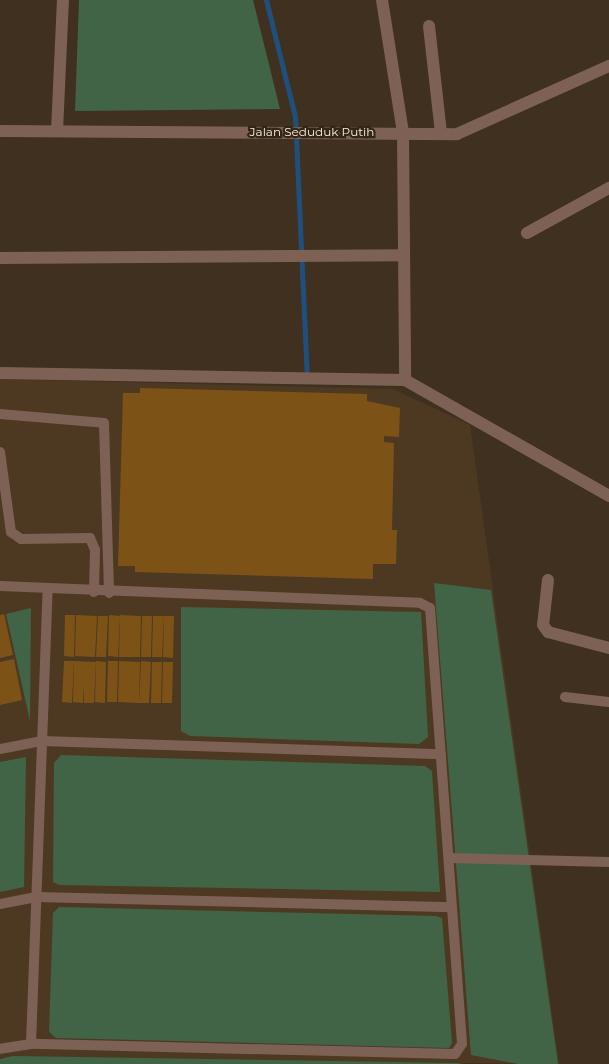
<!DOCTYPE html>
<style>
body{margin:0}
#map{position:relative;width:609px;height:1064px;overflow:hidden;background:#3f301f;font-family:Montserrat,sans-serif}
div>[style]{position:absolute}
.built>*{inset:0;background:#4d3922}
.green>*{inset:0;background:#416446}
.stream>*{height:5px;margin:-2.5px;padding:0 2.5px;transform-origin:2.5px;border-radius:2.5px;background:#1f507d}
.building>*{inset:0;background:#7d5217}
.lane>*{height:10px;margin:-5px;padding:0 5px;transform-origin:5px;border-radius:5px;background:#7e6155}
.street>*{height:12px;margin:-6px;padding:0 6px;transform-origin:6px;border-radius:6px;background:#7e6155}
span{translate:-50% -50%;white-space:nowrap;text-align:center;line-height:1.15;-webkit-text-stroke:4.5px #342615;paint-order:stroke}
.street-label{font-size:12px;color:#f8eee4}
</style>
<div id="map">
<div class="built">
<div style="clip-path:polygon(0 379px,393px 389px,470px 425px,559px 1064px,0 1058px)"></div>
</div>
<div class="green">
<div style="clip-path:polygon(79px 0,253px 0,280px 109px,75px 111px)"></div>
<div style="clip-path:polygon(434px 583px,491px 590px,558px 1064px,518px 1064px,471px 1055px)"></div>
<div style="clip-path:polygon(181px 607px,421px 612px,428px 737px,419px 744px,190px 736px,181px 731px)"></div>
<div style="clip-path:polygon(31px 608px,30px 721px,6px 614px)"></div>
<div style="clip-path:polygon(61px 755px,425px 766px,432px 771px,440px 892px,59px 885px,53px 882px,54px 763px)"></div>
<div style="clip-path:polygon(26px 757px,24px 887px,0 892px,0 762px)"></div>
<div style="clip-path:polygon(59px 907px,436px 916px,442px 918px,452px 1043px,449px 1048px,56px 1038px,49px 1032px,53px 913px)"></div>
<div style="clip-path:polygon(13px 1056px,457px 1063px,464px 1064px,0 1064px,0 1059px)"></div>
</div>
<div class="stream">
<div style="left:266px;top:0;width:120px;rotate:76deg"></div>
<div style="left:295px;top:116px;width:262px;rotate:87.4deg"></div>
</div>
<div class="building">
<div style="clip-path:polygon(140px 388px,367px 394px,367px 401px,400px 408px,399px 437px,384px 436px,384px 442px,394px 443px,392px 530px,397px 530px,396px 564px,373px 564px,373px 579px,135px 572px,135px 566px,118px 566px,123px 393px,140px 393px)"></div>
<div style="clip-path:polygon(4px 614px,13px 655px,0 658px,0 615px)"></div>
<div style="clip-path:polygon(65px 615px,75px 615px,74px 657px,64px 656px)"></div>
<div style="clip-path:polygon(76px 615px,97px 616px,95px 657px,75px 656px)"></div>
<div style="clip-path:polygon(109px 615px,120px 616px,118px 657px,108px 656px)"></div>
<div style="clip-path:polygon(120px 615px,141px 616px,140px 657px,119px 657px)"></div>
<div style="clip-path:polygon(98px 616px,108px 616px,106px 657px,96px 657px)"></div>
<div style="clip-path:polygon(142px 616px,152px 616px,151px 657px,141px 657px)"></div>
<div style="clip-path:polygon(153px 616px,164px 616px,162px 657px,152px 657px)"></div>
<div style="clip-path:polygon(164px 616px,174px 616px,173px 658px,163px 657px)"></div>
<div style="clip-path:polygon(14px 659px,22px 700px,0 705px,0 662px)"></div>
<div style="clip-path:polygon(64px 661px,74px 661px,72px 703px,62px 702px)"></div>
<div style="clip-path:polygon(74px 661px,96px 662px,94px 703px,84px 703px,84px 685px,83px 703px,73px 702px)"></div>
<div style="clip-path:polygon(96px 661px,106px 662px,105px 703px,95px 702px)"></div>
<div style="clip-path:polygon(108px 661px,118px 661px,117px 702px,107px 702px)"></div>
<div style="clip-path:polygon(119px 661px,140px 662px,139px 703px,118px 702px)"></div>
<div style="clip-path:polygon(141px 661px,151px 662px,149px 703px,139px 703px)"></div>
<div style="clip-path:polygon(152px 662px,162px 662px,161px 703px,151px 703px)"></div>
<div style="clip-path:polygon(163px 662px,173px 662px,172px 703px,162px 703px)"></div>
</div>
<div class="lane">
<div style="left:0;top:414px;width:104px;rotate:4.9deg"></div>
<div style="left:104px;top:423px;width:170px;rotate:88.3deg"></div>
<div style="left:0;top:452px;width:81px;rotate:82.2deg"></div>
<div style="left:11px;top:532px;width:12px;rotate:35deg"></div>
<div style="left:21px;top:539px;width:69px;rotate:-0.8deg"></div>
<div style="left:90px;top:538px;width:13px;rotate:67deg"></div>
<div style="left:95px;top:550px;width:42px;rotate:91.4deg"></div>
<div style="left:0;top:586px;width:420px;rotate:2.3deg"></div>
<div style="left:420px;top:603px;width:11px;rotate:27deg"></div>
<div style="left:430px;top:608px;width:437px;rotate:85.8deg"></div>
<div style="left:462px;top:1044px;width:12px;rotate:125deg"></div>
<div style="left:455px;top:1054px;width:424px;rotate:-178.6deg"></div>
<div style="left:31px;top:1044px;width:31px;rotate:171deg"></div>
<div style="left:565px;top:697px;width:44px;rotate:6.5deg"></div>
<div style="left:0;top:749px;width:43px;rotate:-10.8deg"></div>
<div style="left:42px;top:741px;width:399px;rotate:1.9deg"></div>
<div style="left:449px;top:858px;width:160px;rotate:1.4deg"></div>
<div style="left:0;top:904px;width:38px;rotate:-11deg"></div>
<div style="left:37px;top:897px;width:415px;rotate:1.4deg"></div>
<div style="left:31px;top:1044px;width:454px;rotate:-87.9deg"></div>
</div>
<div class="street">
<div style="left:382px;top:0;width:134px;rotate:81deg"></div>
<div style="left:403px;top:132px;width:248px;rotate:89.5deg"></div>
<div style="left:429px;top:26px;width:108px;rotate:83.6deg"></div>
<div style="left:0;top:131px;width:457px;rotate:0.4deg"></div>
<div style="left:457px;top:134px;width:167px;rotate:-24.1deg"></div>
<div style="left:57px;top:131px;width:131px;rotate:-87.4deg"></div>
<div style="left:527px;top:233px;width:94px;rotate:-28.8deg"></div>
<div style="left:0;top:258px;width:404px;rotate:-0.4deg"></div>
<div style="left:0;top:373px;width:405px;rotate:1deg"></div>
<div style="left:405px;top:380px;width:235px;rotate:29.6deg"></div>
<div style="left:548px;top:580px;width:45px;rotate:96.3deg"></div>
<div style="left:543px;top:625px;width:9px;rotate:54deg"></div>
<div style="left:548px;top:632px;width:63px;rotate:14.7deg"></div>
</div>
<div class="street-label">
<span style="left:312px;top:132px">Jalan Seduduk Putih</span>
</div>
</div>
